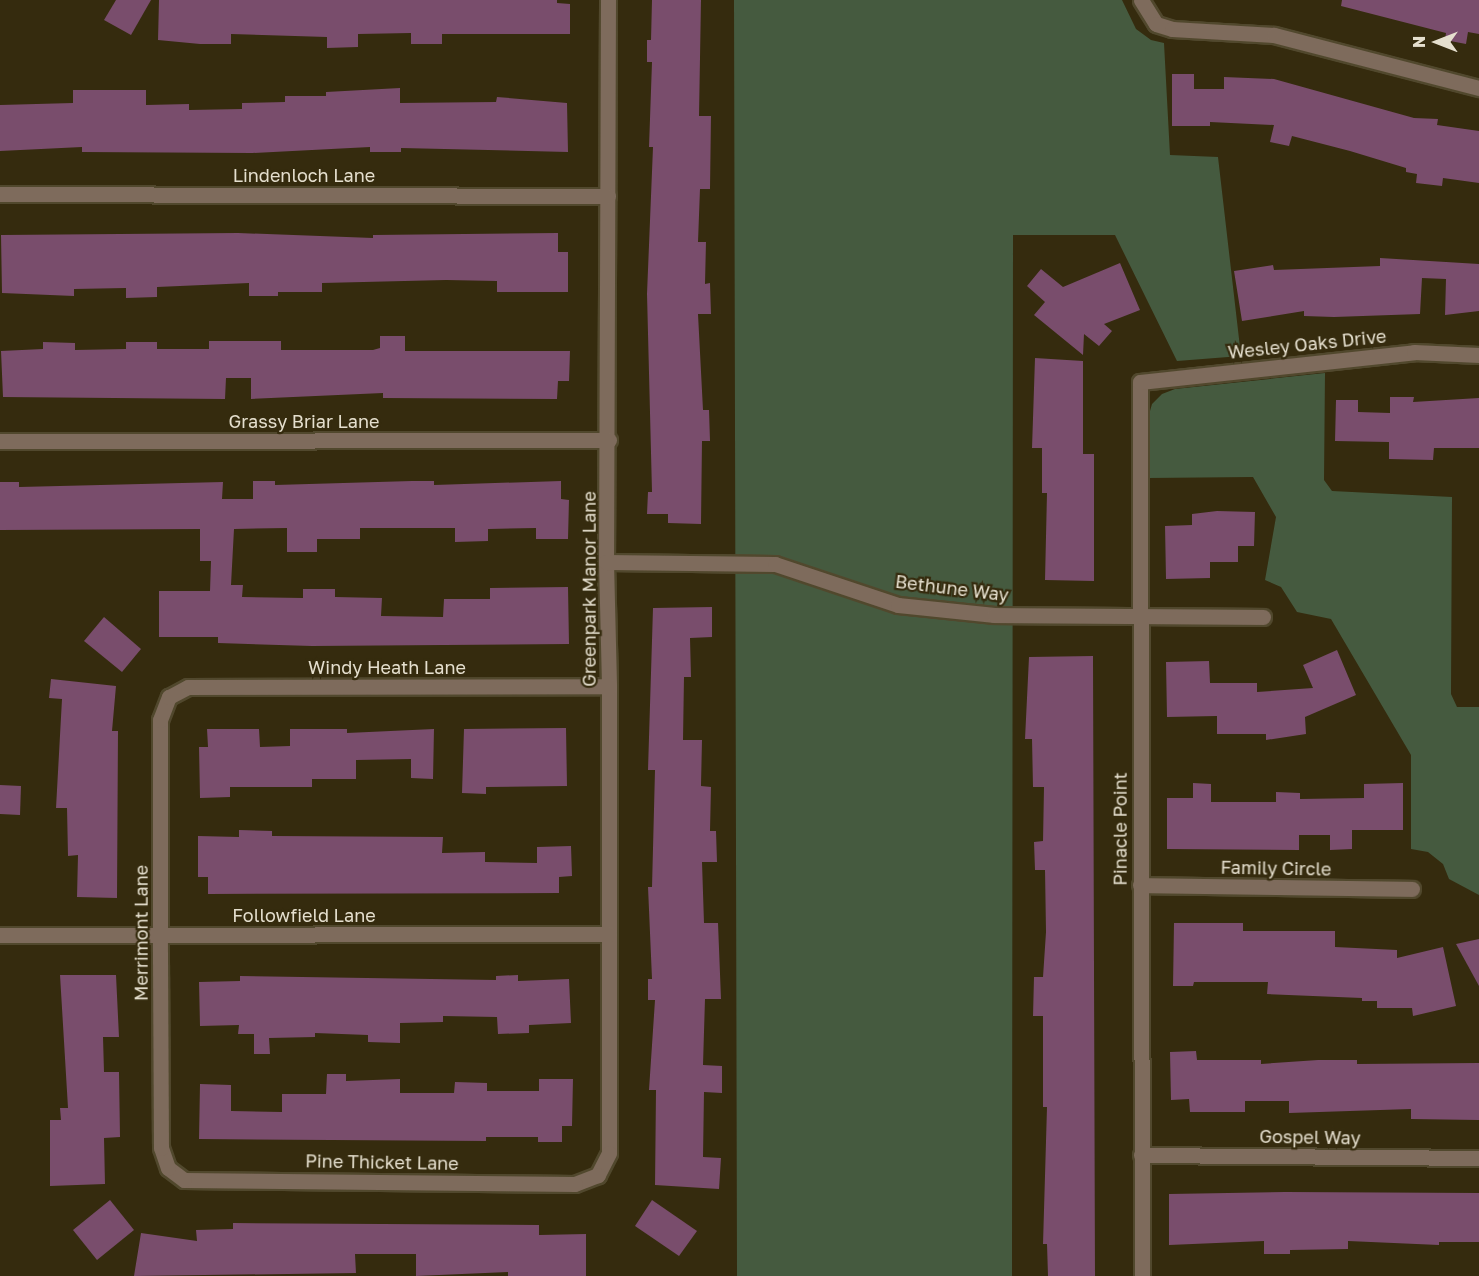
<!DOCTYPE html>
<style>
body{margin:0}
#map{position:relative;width:1479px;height:1276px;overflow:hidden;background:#352b0e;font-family:"Golos Text",sans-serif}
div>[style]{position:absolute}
.green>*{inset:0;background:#455a3f}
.building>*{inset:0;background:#794d6c}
.roads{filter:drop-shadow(2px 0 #51482d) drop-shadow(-2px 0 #51482d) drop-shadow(0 2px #51482d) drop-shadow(0 -2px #51482d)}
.minor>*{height:15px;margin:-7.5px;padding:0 7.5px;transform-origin:7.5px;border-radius:7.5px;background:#7e6b5c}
span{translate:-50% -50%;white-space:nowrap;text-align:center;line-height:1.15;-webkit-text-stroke:4.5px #352b0e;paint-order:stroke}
.street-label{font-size:18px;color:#e5dfce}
.north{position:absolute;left:1407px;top:12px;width:60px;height:60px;-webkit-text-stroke:4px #352b0e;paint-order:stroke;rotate:270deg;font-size:16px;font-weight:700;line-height:24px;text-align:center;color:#e5dfce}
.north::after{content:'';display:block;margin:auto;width:21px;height:27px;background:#e5dfce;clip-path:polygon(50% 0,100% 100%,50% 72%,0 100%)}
</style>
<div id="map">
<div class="green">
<div style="clip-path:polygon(734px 0,1122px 0,1136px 29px,1151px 40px,1164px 43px,1170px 155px,1218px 157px,1241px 356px,1177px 361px,1115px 235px,1013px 235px,1012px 1276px,737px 1276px)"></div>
<div style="clip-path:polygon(1325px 373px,1324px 480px,1332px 491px,1452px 497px,1451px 694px,1457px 707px,1479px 707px,1479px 895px,1449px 879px,1443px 864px,1428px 852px,1411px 849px,1411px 755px,1331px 619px,1297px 612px,1281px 587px,1265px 580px,1276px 517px,1253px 477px,1148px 478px,1148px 418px,1152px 404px,1162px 394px,1175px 389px)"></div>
</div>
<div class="building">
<div style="clip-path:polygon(116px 0,151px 0,131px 35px,104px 20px)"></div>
<div style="clip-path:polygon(159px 0,557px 0,557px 3px,570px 4px,570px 34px,442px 34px,442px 44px,411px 44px,411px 33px,358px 34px,358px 47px,327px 48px,327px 37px,231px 34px,231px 44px,200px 44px,158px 40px)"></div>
<div style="clip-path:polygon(652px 0,701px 0,699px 116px,711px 116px,710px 189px,700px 189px,698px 242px,706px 242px,705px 284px,710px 283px,711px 314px,698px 314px,703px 410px,709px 410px,710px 441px,702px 441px,701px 524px,668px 523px,668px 514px,647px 514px,648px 492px,652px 492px,647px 294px,653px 147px,649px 147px,652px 62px,647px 62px,647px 40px,651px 40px)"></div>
<div style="clip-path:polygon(1342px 0,1479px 0,1479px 34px,1468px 32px,1466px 44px,1445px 40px,1446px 33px,1341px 6px)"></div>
<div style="clip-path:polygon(1172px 74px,1194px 74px,1194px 89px,1224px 89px,1224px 77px,1274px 79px,1414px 118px,1438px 119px,1437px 125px,1479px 131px,1479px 183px,1443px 178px,1442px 186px,1416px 183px,1417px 174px,1406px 172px,1406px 168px,1350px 151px,1292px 136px,1289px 146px,1270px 142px,1274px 125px,1210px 122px,1210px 126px,1172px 126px)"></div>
<div style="clip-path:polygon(400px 88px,400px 103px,496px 102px,497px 97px,567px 103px,568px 152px,401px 148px,401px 152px,370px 152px,370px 147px,252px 153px,82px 152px,82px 147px,0 151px,0 105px,73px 103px,73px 90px,146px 90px,146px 105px,189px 104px,189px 110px,242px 109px,242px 103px,285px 102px,285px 96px,326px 96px,326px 92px)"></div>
<div style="clip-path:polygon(238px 233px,373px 238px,373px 235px,558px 233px,558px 252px,568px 252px,568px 292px,497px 292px,497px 281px,446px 280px,322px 283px,322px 292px,278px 292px,278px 296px,249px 296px,249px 283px,157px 287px,157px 297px,126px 298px,126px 288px,74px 289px,74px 296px,2px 293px,1px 235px)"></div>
<div style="clip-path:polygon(1380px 258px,1479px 264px,1479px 311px,1445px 315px,1446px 279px,1422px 278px,1420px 314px,1334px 317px,1304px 316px,1304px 311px,1242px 321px,1234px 271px,1273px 265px,1274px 270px,1380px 266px)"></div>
<div style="clip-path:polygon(1120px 263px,1140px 310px,1104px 324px,1112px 331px,1099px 346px,1084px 334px,1083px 355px,1034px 315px,1045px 302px,1027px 286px,1041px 269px,1063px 287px)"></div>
<div style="clip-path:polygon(380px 336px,405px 336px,405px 351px,570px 351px,569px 381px,558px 381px,557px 399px,383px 398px,383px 393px,251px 399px,251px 378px,226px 378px,225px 399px,3px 397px,1px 351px,43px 349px,43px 342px,75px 343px,75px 350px,126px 349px,126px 342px,157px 342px,157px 349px,209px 349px,209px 341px,281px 341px,281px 350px,373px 350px,380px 348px)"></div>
<div style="clip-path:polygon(1035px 358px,1083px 361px,1083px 454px,1094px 454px,1094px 581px,1045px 580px,1047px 493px,1042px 493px,1042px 448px,1032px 448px)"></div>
<div style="clip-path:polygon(1390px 397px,1414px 397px,1413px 402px,1479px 398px,1479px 448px,1434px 448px,1433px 460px,1389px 459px,1389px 442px,1335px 441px,1336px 400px,1358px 400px,1358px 412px,1390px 413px)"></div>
<div style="clip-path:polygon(253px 481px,275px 481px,275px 485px,412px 481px,434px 481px,434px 485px,561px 481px,561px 499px,569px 500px,568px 539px,536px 539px,536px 528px,488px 529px,488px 541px,455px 542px,455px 528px,360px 528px,360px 539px,317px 539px,317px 552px,287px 552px,287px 528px,234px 529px,231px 585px,243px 585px,242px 597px,303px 598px,303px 589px,335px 589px,335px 597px,382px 598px,381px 616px,443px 617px,444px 599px,490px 599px,490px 588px,568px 587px,569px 644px,312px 646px,218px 643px,218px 637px,159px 637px,159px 591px,210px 591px,211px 561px,200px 561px,200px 529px,0 530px,0 482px,19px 482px,19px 487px,223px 482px,222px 499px,253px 499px)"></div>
<div style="clip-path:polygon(1217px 511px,1255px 512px,1254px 546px,1238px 546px,1238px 562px,1210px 562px,1210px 578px,1166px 579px,1165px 526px,1192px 525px,1192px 514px)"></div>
<div style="clip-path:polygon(712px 607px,712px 637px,690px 638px,691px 677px,684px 677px,683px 740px,702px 740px,701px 786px,711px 787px,710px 831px,716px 831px,717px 862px,702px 862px,704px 923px,718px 923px,721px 999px,705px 999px,703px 1065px,722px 1066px,722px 1093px,704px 1092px,703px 1157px,721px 1158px,719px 1189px,655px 1185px,656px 1090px,649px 1090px,655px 1000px,648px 1000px,648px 979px,652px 979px,648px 887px,652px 887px,655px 770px,648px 770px,653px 608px)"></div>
<div style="clip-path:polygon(104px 617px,141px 649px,122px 672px,84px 641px)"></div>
<div style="clip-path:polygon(1337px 650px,1356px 695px,1305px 717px,1306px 734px,1266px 740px,1266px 734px,1217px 734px,1217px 716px,1167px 717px,1166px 662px,1209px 661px,1210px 683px,1257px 683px,1257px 692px,1313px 688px,1303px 665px)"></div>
<div style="clip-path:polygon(1093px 656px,1095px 1276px,1048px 1276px,1047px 1244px,1043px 1244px,1047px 1107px,1043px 1107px,1043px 1016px,1033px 1016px,1034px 977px,1043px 977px,1046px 932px,1045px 870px,1035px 870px,1034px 842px,1043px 841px,1044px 787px,1033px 787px,1032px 739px,1025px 739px,1029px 657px)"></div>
<div style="clip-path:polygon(51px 679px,116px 686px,112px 731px,118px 731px,117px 898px,77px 897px,78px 855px,68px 856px,67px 808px,56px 808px,62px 699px,49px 698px)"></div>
<div style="clip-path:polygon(566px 728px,567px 786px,486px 787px,486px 794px,462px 793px,464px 729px)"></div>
<div style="clip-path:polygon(207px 729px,259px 729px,260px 747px,290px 746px,290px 729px,347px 729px,347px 733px,434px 729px,433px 779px,411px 778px,411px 759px,356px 760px,356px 779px,312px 779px,312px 787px,230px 787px,230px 797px,200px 798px,199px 747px,208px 747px)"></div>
<div style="clip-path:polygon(1193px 783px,1211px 784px,1211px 802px,1276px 802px,1276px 792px,1300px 793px,1300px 799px,1364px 798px,1364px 784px,1403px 783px,1403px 830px,1352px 830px,1352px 849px,1330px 850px,1330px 835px,1299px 835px,1299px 850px,1167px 849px,1167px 798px,1193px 798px)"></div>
<div style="clip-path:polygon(0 785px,21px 786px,20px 815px,0 814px)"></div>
<div style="clip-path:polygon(239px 830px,272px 831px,272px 836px,443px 837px,442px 853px,485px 852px,485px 862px,537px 863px,537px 847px,571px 846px,572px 876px,559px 877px,559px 893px,208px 894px,208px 877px,198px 877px,198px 836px,239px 837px)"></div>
<div style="clip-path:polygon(1174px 923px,1243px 923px,1243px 931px,1335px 931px,1335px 947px,1397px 950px,1397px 958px,1443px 947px,1456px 1006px,1413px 1016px,1412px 1008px,1377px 1008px,1377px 1001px,1362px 1001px,1362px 998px,1267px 994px,1268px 982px,1194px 982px,1193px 986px,1173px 986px)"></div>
<div style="clip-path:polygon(1479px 939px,1479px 986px,1456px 944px)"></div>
<div style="clip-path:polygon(60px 975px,116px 975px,119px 1037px,103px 1037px,104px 1072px,119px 1072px,120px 1137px,104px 1138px,105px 1184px,50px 1186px,50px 1120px,61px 1120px,60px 1108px,68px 1108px)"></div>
<div style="clip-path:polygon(518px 975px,518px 981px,569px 979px,571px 1023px,529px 1025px,529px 1033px,498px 1034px,497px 1017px,443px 1016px,443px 1022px,400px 1023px,400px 1043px,368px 1042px,368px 1035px,315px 1033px,315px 1037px,269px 1038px,270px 1054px,254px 1054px,254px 1034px,238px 1034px,239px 1025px,200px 1026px,199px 982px,240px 981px,240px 976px,496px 980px,496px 976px)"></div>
<div style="clip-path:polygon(1196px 1051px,1197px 1060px,1261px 1060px,1261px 1064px,1318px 1060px,1357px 1060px,1357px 1064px,1479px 1063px,1479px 1120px,1411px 1119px,1411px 1109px,1289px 1113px,1289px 1101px,1245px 1101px,1245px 1112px,1190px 1112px,1189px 1099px,1171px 1100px,1170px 1052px)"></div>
<div style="clip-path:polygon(327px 1074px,346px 1074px,346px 1081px,400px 1079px,400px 1093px,454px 1093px,455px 1082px,487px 1083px,487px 1091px,539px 1091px,539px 1079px,573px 1079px,572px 1126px,562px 1126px,562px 1142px,538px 1142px,538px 1137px,486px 1137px,486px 1141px,199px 1139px,200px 1084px,231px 1085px,231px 1111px,282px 1112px,282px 1094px,326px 1094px)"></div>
<div style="clip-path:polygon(1285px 1192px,1479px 1193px,1479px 1242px,1439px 1242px,1439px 1245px,1348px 1241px,1348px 1249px,1290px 1250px,1290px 1254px,1264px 1254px,1264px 1241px,1169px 1245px,1169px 1194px)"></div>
<div style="clip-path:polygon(110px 1200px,134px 1230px,97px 1260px,73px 1230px)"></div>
<div style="clip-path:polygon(652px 1200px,697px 1231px,679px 1256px,635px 1226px)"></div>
<div style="clip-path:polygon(233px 1223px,539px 1225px,539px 1235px,586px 1234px,586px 1276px,508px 1276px,508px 1272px,416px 1276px,416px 1254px,355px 1254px,356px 1273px,134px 1276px,141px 1233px,197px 1241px,196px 1230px,233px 1229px)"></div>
</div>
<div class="roads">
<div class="minor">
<div style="left:608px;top:0;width:562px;rotate:90.2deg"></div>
<div style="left:606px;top:562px;width:124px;rotate:88.6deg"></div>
<div style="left:609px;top:686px;width:467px;rotate:90deg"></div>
<div style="left:609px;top:1153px;width:25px;rotate:117deg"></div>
<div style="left:598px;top:1175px;width:25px;rotate:159deg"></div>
<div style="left:575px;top:1184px;width:391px;rotate:-179.4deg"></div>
<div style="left:184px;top:1180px;width:20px;rotate:-143deg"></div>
<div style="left:168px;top:1168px;width:21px;rotate:-109deg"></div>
<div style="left:161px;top:1148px;width:213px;rotate:-90.3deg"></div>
<div style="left:160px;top:935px;width:215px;rotate:-90deg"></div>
<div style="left:160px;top:720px;width:25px;rotate:-69deg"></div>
<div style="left:169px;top:697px;width:21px;rotate:-28deg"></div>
<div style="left:188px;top:687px;width:421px;rotate:-0.1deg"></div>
<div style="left:1141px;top:0;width:28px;rotate:58deg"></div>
<div style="left:1156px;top:24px;width:17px;rotate:17deg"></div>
<div style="left:1172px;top:29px;width:102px;rotate:3.4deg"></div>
<div style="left:1274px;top:35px;width:212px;rotate:14.5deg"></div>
<div style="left:0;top:194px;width:608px;rotate:0.19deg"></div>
<div style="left:0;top:441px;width:609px;rotate:-0.09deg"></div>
<div style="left:606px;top:562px;width:169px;rotate:0.7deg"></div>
<div style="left:775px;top:564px;width:130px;rotate:18.4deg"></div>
<div style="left:898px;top:605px;width:97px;rotate:5.9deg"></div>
<div style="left:994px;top:615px;width:269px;rotate:0.4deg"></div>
<div style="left:1140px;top:885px;width:272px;rotate:0.8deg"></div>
<div style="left:0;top:935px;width:609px;rotate:-0.09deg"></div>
<div style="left:1141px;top:1155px;width:338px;rotate:0.5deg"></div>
<div style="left:1142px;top:1276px;width:894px;rotate:-90.13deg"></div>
<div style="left:1140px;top:382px;width:276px;rotate:-6.2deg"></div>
<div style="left:1414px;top:352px;width:65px;rotate:2.6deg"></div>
</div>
</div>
<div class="street-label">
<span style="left:304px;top:175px">Lindenloch Lane</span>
<span style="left:1307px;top:344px;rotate:-6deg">Wesley Oaks Drive</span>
<span style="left:304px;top:421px">Grassy Briar Lane</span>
<span style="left:952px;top:588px;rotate:7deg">Bethune Way</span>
<span style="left:589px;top:589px;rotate:-90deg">Greenpark Manor Lane</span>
<span style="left:387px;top:667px">Windy Heath Lane</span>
<span style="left:1120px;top:829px;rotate:-90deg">Pinacle Point</span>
<span style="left:1276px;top:868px;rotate:1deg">Family Circle</span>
<span style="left:304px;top:915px">Followfield Lane</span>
<span style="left:141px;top:933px;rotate:-90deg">Merrimont Lane</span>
<span style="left:1310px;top:1137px;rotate:1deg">Gospel Way</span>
<span style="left:382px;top:1162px;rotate:1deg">Pine Thicket Lane</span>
</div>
<div class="north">N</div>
</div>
